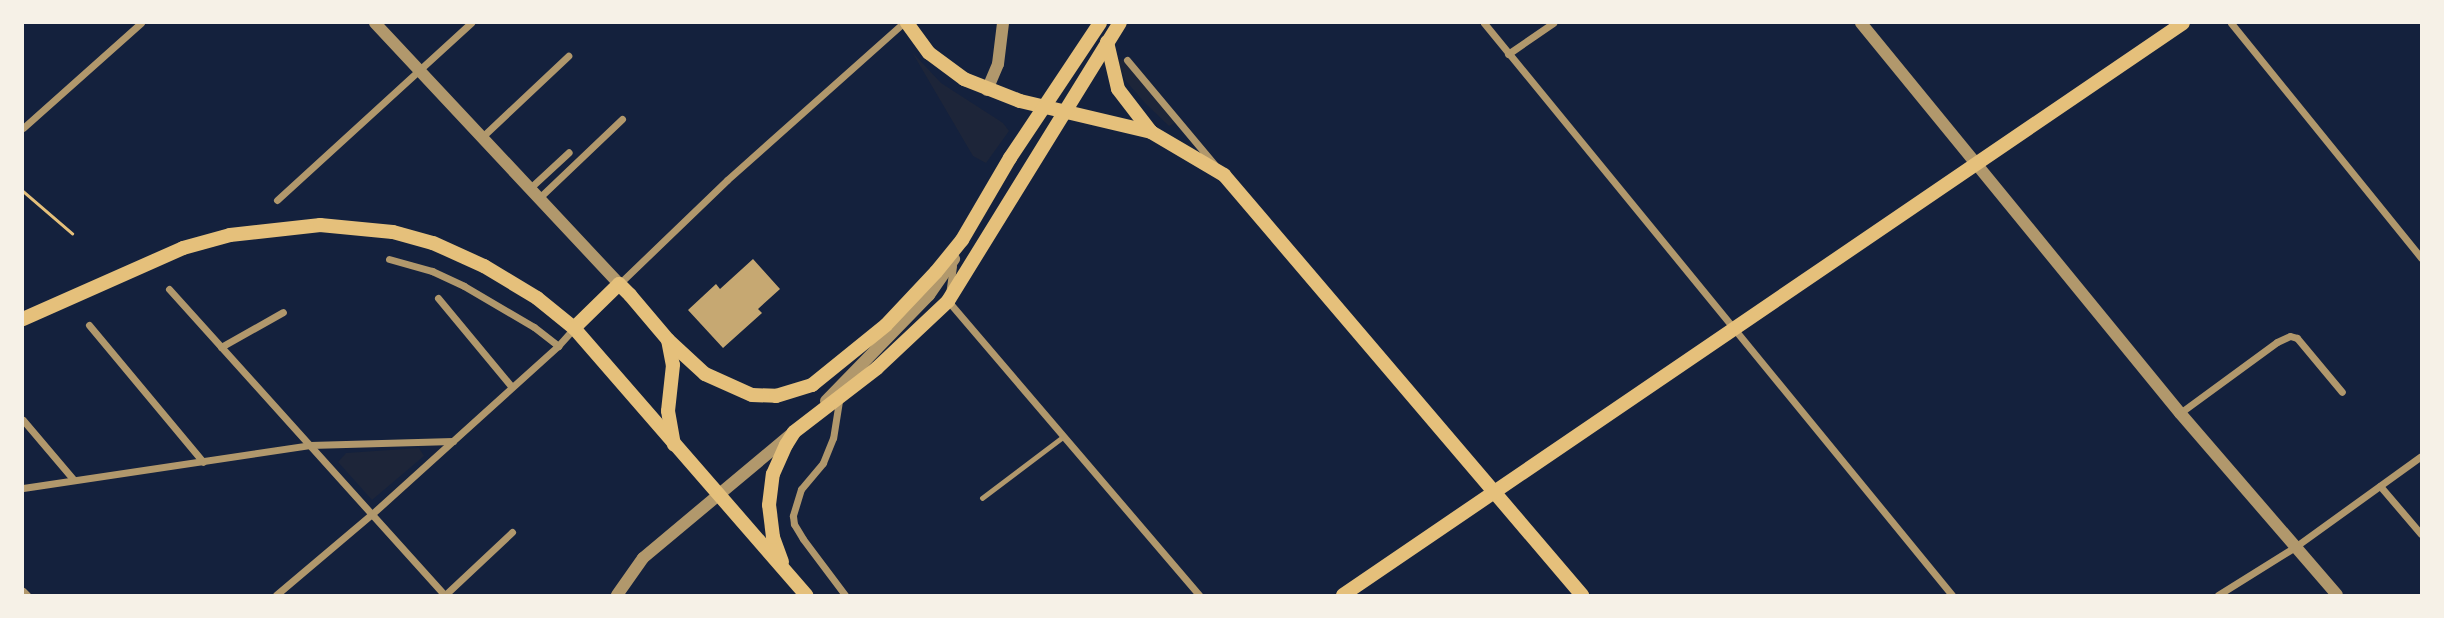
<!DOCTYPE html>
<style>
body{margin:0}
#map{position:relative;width:2444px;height:618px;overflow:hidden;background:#14213d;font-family:"Times New Roman",serif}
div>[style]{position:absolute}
.green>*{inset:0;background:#1d2539}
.building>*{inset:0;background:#c6a872}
.path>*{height:2.5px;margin:-1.25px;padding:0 1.25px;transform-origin:1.25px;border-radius:1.25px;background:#e5c07b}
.service>*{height:4.5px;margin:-2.25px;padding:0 2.25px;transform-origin:2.25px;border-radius:2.25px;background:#b1986c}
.minor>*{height:7px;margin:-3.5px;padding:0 3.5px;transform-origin:3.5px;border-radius:3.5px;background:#b1986c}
.tertiary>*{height:12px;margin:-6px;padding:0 6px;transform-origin:6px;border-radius:6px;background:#b1986c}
.secondary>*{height:14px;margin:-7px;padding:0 7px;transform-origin:7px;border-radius:7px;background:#e5c07b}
.primary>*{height:14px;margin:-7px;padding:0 7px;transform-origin:7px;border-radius:7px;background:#e5c07b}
span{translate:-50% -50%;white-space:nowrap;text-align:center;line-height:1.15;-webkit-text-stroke:6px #f6f1e7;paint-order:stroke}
.frame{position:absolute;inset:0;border:24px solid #f6f1e7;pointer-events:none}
</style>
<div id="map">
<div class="green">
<div style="clip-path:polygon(912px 52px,941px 83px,1003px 123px,1009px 131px,986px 163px,973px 156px)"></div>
<div style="clip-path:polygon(1122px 59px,1175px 123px,1169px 126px,1145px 103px,1125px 80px,1118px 63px)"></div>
<div style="clip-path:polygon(419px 448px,424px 456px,372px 500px,338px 462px,346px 453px)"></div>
</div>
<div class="building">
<div style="clip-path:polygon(753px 259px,780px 289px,758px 309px,762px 313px,723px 348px,688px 310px,716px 284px,720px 289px)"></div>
</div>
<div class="path">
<div style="left:23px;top:191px;width:65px;rotate:40.6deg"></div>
</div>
<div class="service">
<div style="left:982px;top:498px;width:101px;rotate:-37deg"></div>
</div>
<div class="minor">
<div style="left:1484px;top:23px;width:739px;rotate:50.71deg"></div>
<div style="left:2231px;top:23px;width:302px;rotate:51deg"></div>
<div style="left:1508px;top:54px;width:55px;rotate:-34.6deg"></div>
<div style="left:1127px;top:60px;width:136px;rotate:50.1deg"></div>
<div style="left:23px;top:128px;width:158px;rotate:-41.7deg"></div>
<div style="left:481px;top:138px;width:120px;rotate:-43.3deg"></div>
<div style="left:529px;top:189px;width:54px;rotate:-42.8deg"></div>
<div style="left:538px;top:199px;width:116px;rotate:-43.6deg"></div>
<div style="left:277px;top:200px;width:263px;rotate:-42.4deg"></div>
<div style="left:389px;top:259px;width:45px;rotate:15.6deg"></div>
<div style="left:432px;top:271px;width:35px;rotate:25deg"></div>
<div style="left:464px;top:286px;width:81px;rotate:30.4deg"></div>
<div style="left:534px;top:327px;width:31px;rotate:38deg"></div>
<div style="left:953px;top:266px;width:35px;rotate:98deg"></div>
<div style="left:948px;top:301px;width:387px;rotate:49.5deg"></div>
<div style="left:619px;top:284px;width:150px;rotate:-43.9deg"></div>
<div style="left:727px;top:180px;width:236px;rotate:-41.7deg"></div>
<div style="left:169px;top:289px;width:412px;rotate:48deg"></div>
<div style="left:438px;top:298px;width:114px;rotate:50.3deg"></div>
<div style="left:89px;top:325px;width:178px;rotate:50.2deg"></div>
<div style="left:221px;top:347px;width:71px;rotate:-29.4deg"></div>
<div style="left:839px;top:401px;width:37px;rotate:99deg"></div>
<div style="left:833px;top:438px;width:27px;rotate:112deg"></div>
<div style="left:823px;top:463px;width:34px;rotate:130deg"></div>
<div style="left:801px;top:489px;width:28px;rotate:107deg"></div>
<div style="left:793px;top:516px;width:8px;rotate:83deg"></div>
<div style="left:794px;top:524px;width:17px;rotate:59deg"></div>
<div style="left:803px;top:539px;width:70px;rotate:53.1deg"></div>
<div style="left:2180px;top:413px;width:120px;rotate:-36.2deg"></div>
<div style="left:2277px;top:342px;width:14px;rotate:-25deg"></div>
<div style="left:2290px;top:336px;width:7px;rotate:16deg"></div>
<div style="left:2297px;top:338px;width:70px;rotate:50.2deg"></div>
<div style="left:23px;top:420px;width:77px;rotate:49.7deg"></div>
<div style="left:2380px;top:486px;width:63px;rotate:49.5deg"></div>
<div style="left:23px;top:488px;width:290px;rotate:-8.5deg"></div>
<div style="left:310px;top:445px;width:143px;rotate:-1.6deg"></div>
<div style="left:23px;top:591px;width:6px;rotate:45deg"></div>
<div style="left:276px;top:595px;width:126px;rotate:-40.2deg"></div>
<div style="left:372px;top:514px;width:251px;rotate:-42.1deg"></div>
<div style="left:558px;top:346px;width:24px;rotate:-48deg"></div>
<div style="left:445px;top:595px;width:92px;rotate:-43.2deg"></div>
<div style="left:2218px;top:595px;width:91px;rotate:-31.9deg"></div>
<div style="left:2295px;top:547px;width:155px;rotate:-35.8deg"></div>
</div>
<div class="tertiary">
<div style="left:375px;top:23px;width:357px;rotate:46.9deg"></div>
<div style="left:1861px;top:23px;width:504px;rotate:50.72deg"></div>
<div style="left:2180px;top:413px;width:240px;rotate:49.2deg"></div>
<div style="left:987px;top:90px;width:28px;rotate:-67deg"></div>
<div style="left:998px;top:64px;width:41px;rotate:-83deg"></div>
<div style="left:826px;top:401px;width:148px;rotate:-45.8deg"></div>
<div style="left:929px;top:295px;width:44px;rotate:-55.2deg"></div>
<div style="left:617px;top:595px;width:45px;rotate:-54.9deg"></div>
<div style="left:643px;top:558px;width:192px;rotate:-39.9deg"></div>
</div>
<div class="secondary">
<div style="left:907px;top:23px;width:37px;rotate:54deg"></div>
<div style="left:929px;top:53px;width:44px;rotate:36.6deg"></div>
<div style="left:964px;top:79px;width:60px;rotate:21.4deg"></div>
<div style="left:1020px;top:101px;width:135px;rotate:13.3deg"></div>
<div style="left:1151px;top:132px;width:85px;rotate:30.5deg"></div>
<div style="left:1224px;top:175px;width:552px;rotate:49.56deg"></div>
<div style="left:1343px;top:595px;width:1016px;rotate:-34.25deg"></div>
</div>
<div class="primary">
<div style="left:1107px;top:42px;width:48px;rotate:76.8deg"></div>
<div style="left:1118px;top:89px;width:54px;rotate:52.5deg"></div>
<div style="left:23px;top:319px;width:175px;rotate:-23.9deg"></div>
<div style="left:183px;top:248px;width:49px;rotate:-15.5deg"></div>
<div style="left:230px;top:235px;width:91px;rotate:-6.3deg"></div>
<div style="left:320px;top:225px;width:73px;rotate:5.5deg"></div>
<div style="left:393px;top:232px;width:41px;rotate:15.4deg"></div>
<div style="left:433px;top:243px;width:56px;rotate:24.3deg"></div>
<div style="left:484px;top:266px;width:62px;rotate:31.1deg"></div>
<div style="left:537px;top:298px;width:48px;rotate:39deg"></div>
<div style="left:574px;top:328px;width:354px;rotate:49deg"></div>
<div style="left:574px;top:328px;width:63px;rotate:-44.4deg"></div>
<div style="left:619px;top:284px;width:16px;rotate:45deg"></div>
<div style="left:630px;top:295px;width:59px;rotate:49.8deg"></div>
<div style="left:668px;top:340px;width:25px;rotate:79deg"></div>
<div style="left:673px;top:365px;width:46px;rotate:96.2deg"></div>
<div style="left:668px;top:411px;width:34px;rotate:80deg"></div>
<div style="left:668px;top:340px;width:50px;rotate:42.6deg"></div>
<div style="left:705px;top:374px;width:51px;rotate:24.1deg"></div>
<div style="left:752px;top:395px;width:24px;rotate:2deg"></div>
<div style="left:776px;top:396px;width:38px;rotate:-17deg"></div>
<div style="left:812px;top:385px;width:95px;rotate:-39deg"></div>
<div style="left:886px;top:325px;width:73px;rotate:-46.7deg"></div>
<div style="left:936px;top:272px;width:41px;rotate:-50.9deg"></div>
<div style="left:962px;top:240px;width:95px;rotate:-59.7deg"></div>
<div style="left:1010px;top:158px;width:162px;rotate:-56.3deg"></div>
<div style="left:782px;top:562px;width:27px;rotate:-110deg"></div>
<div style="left:773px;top:537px;width:32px;rotate:-97deg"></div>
<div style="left:769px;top:505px;width:31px;rotate:-83deg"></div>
<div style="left:773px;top:474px;width:32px;rotate:-66deg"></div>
<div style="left:786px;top:445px;width:15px;rotate:-58deg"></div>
<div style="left:794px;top:432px;width:105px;rotate:-37.6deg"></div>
<div style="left:877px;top:368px;width:98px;rotate:-43.3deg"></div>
<div style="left:948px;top:301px;width:327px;rotate:-58.3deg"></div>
</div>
<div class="frame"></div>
</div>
